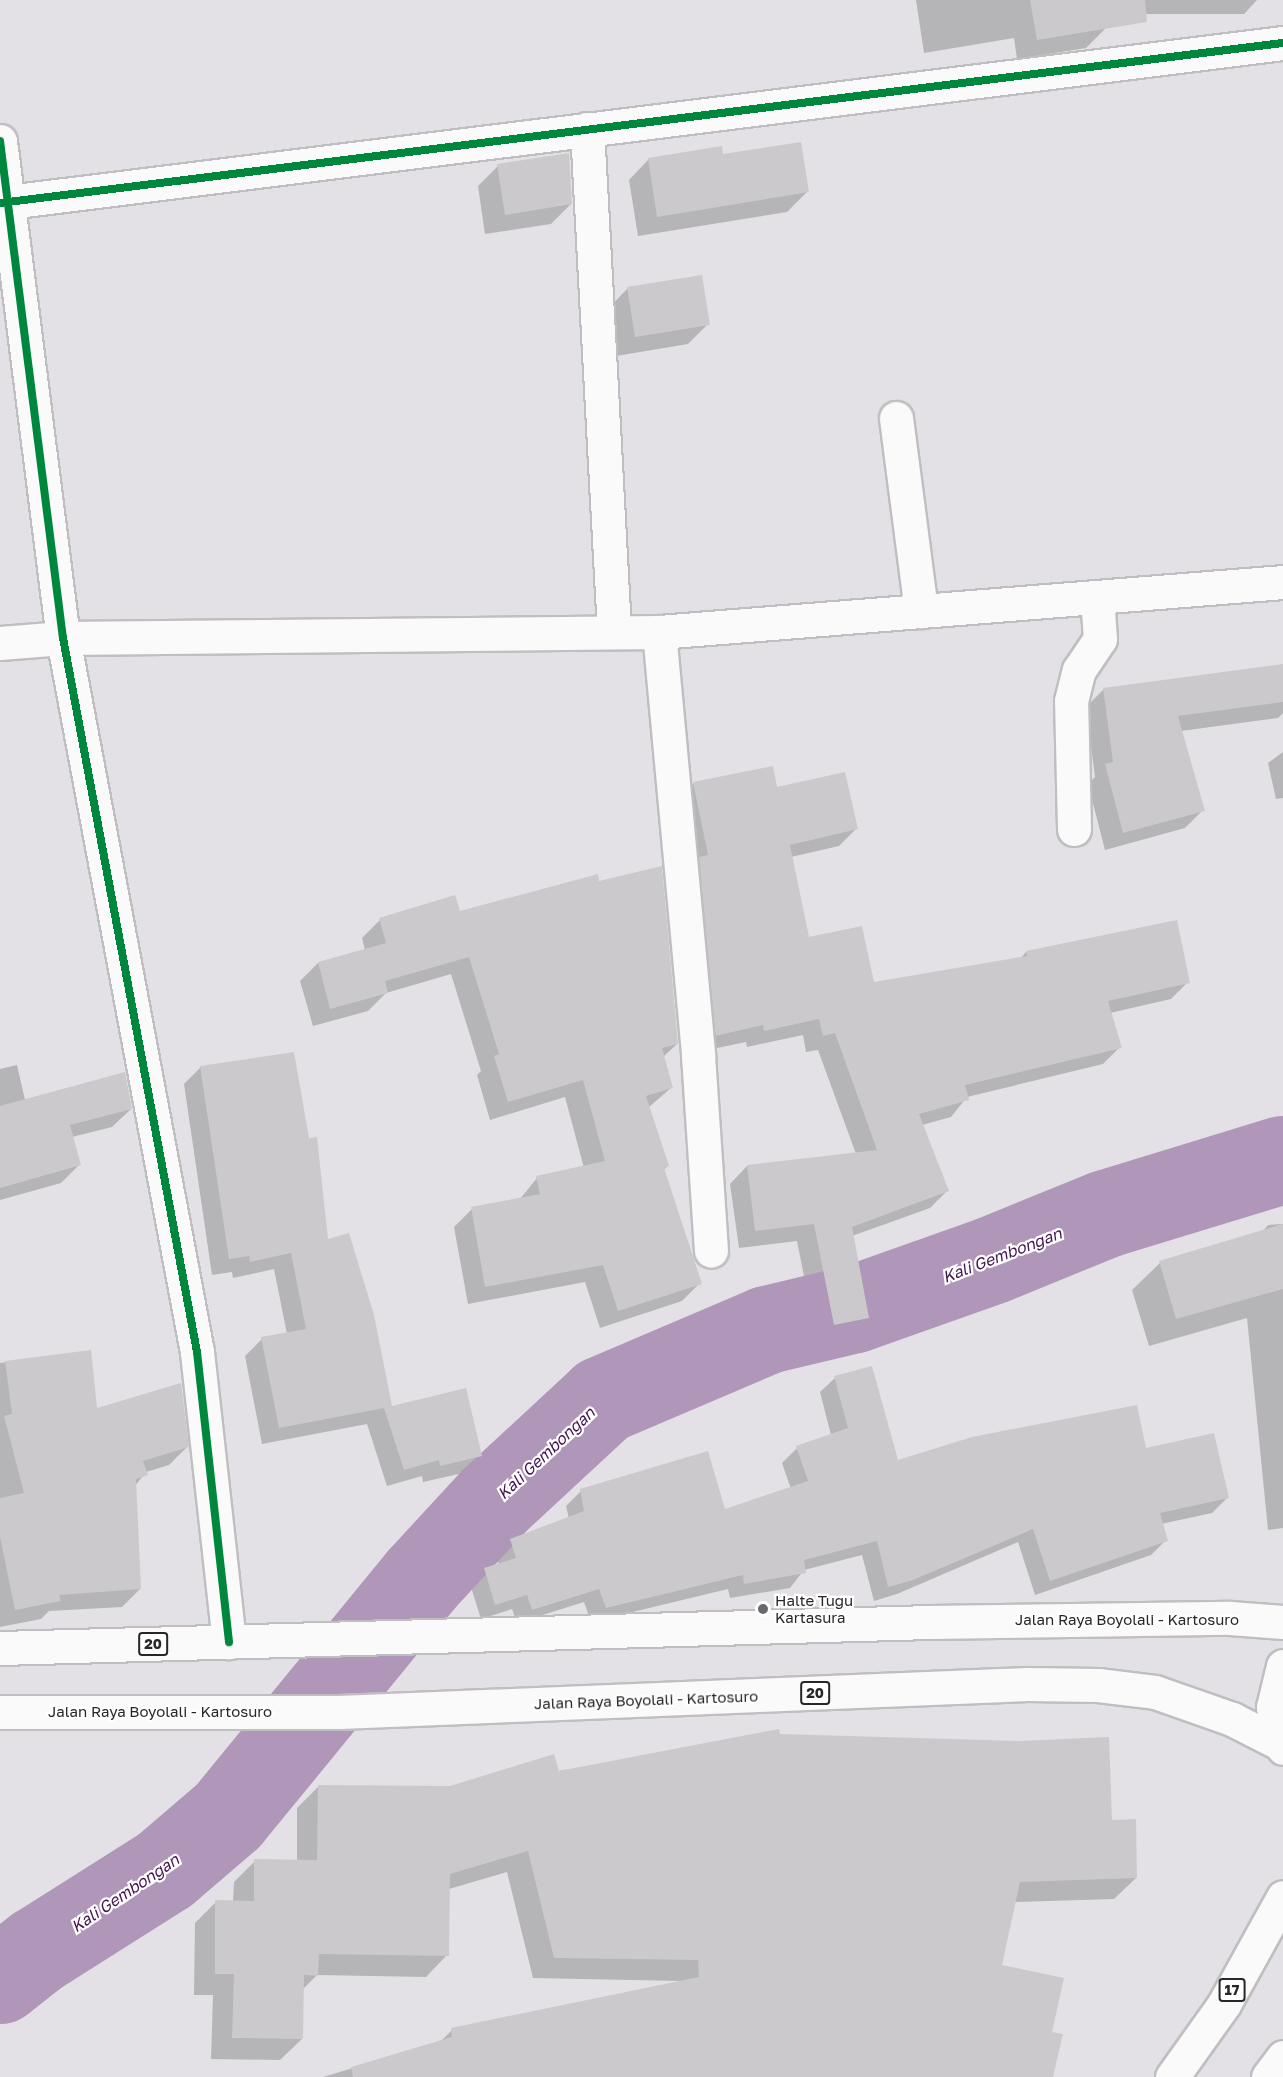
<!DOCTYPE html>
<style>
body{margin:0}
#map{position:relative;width:1283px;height:2077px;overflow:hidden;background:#e3e1e5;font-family:"Golos Text",sans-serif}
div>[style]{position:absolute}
.shadow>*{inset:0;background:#0003}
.river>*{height:88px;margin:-44px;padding:0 44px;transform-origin:44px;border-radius:44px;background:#b097ba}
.building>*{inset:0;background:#cbc9cc}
.roads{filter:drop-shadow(2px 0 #bfbec0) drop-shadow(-2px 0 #bfbec0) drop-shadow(0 2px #bfbec0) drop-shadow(0 -2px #bfbec0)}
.minor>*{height:33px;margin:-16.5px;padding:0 16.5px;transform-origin:16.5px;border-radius:16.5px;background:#fbfafb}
.highway>*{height:33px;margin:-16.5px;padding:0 16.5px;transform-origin:16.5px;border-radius:16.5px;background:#fbfafb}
.cycleway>*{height:8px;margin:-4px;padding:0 4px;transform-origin:4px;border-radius:4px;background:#00873e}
.dots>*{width:16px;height:16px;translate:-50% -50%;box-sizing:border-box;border:3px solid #fff;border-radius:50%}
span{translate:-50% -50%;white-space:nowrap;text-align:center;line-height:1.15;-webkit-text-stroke:4.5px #fff;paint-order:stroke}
.shield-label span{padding:2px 4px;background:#fff;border:2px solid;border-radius:4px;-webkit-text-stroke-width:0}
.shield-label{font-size:14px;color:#282629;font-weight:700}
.poi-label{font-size:15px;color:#282629}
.left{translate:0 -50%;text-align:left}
.street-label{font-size:15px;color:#282629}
.water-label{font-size:16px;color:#421451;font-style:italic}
</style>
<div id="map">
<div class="shadow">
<div style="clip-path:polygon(916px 0,1101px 0,1106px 28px,1086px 48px,1017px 59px,1014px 38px,924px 53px)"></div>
<div style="clip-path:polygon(1142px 0,1257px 0,1244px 14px,1143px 14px)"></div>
<div style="clip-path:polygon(722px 156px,807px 192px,787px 212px,638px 236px,629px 180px,649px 159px)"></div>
<div style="clip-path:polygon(498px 166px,571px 204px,551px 224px,485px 234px,478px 186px)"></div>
<div style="clip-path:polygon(628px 288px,708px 324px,688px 344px,616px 356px,608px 309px)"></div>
<div style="clip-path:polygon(1283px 666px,1283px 713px,1278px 718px,1181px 731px,1203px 810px,1185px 828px,1105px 850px,1088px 784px,1095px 777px,1086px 707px,1104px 689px)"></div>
<div style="clip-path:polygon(1283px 752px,1283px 798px,1276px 799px,1268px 763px)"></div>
<div style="clip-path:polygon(694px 783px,776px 789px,856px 829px,839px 846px,791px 857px,808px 938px,873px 984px,1020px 959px,1026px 952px,1188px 982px,1171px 999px,1110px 1013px,1120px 1047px,1103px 1064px,967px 1097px,951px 1117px,922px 1125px,947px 1191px,930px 1208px,852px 1236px,867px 1317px,850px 1334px,817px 1341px,797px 1241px,739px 1248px,730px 1184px,747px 1166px,856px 1154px,818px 1050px,806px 1052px,803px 1035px,747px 1047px,746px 1042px,698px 1052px,677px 800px)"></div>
<div style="clip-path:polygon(459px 912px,677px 1044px,663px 1057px,671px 1088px,649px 1107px,668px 1166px,663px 1170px,700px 1283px,682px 1301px,600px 1328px,585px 1282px,468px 1304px,454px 1227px,472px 1209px,520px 1199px,537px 1178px,584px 1168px,565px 1097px,490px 1120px,477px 1075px,481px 1071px,451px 974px,386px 993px,368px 1011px,313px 1026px,300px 981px,318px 963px,365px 950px,362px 938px,380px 920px)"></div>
<div style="clip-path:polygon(17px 1065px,25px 1100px,131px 1109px,112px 1127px,72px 1137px,80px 1164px,61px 1183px,0 1200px,0 1069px)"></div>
<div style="clip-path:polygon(201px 1067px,327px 1241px,391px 1407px,480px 1455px,463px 1473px,423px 1482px,422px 1476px,387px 1486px,367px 1424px,262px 1444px,245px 1356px,262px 1339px,287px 1334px,274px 1269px,233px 1278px,232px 1272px,212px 1275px,184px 1084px)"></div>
<div style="clip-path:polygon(1283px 1224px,1283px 1528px,1268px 1530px,1247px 1318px,1149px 1346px,1132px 1290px,1160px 1263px,1262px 1232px,1268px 1225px)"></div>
<div style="clip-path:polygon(90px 1351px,96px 1410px,187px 1447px,169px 1465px,146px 1472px,135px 1486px,140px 1589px,122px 1607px,49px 1611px,41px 1619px,0 1627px,0 1363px)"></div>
<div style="clip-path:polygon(835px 1378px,897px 1462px,1145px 1450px,1227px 1498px,1212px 1513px,1161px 1524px,1166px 1540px,1151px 1555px,1035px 1595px,1018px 1542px,897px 1594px,874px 1601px,862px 1555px,804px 1570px,790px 1588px,730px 1598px,728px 1589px,591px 1622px,584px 1602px,517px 1623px,512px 1609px,481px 1619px,470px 1584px,485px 1569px,499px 1565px,496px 1555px,511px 1541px,569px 1519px,566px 1506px,581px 1491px,724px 1511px,791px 1489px,782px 1463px,797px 1448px,831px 1435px,820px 1392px)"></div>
<div style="clip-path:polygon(779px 1736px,1111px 1821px,1136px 1878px,1114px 1899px,1014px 1902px,1000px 1966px,1050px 2034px,1052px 2077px,323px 2077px,440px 2042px,452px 2030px,682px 1981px,533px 1978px,507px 1872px,449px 1889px,447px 1955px,426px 1977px,317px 1975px,303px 1989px,302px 2039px,280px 2060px,211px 2059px,213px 1995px,194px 1995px,195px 1923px,216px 1902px,233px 1902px,234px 1882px,255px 1861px,297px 1861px,297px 1808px,319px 1786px,451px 1788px)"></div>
</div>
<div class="river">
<div style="left:0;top:1980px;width:47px;rotate:-38.1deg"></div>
<div style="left:37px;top:1951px;width:151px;rotate:-32.3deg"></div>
<div style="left:165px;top:1870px;width:83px;rotate:-40.6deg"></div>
<div style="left:228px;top:1816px;width:306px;rotate:-50.7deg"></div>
<div style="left:422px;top:1579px;width:105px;rotate:-47.3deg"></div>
<div style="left:493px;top:1502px;width:150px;rotate:-42.8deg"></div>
<div style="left:603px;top:1400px;width:178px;rotate:-23.1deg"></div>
<div style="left:767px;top:1330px;width:90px;rotate:-13.4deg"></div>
<div style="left:855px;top:1309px;width:146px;rotate:-19.5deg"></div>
<div style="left:993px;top:1260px;width:122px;rotate:-22.2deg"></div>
<div style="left:1106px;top:1214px;width:185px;rotate:-17deg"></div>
</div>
<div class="building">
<div style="clip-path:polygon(1030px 0,1145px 0,1147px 22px,1037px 40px)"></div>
<div style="clip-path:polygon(801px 142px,809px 192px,657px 217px,648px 158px,722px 146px,723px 154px)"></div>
<div style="clip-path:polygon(569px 153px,572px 204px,505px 215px,497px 164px)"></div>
<div style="clip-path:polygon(702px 275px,710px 325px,635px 337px,627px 287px)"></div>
<div style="clip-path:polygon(1283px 664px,1283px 702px,1178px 716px,1205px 811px,1123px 833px,1105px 764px,1113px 762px,1103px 688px)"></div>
<div style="clip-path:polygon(773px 766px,777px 787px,845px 772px,858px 829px,790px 845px,809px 937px,862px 926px,874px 982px,1027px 956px,1026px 951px,1177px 920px,1190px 983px,1108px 1001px,1122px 1048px,965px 1085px,969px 1100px,919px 1114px,949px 1191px,852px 1227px,869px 1318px,834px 1325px,814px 1224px,755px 1231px,747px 1165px,877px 1150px,835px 1033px,823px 1036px,819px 1019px,764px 1031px,763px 1025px,715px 1036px,699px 857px,708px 855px,693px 782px)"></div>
<div style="clip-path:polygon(662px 866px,678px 1044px,662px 1048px,673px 1088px,646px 1096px,669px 1166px,664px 1168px,702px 1284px,618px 1311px,603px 1265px,485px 1287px,471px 1207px,540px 1194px,536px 1176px,605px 1161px,583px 1080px,508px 1102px,494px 1056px,499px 1054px,469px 957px,385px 981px,388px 993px,330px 1009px,318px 962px,386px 943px,379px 918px,455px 895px,460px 911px,598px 874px,599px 881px)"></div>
<div style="clip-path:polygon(294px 1052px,309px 1138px,317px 1137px,328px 1239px,349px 1233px,374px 1315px,392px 1406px,466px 1388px,482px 1456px,440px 1466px,439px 1460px,404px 1470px,384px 1408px,279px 1428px,261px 1337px,306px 1329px,291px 1253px,250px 1262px,249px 1256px,229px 1259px,200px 1066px)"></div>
<div style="clip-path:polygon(125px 1072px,132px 1109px,70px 1125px,81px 1165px,0 1188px,0 1106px)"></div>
<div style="clip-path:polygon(1283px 1224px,1283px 1289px,1176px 1319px,1159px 1261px)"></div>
<div style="clip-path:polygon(91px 1350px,97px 1408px,181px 1383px,189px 1447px,143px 1461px,148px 1475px,136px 1479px,141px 1589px,59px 1595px,61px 1601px,15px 1610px,0 1537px,0 1498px,24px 1493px,4px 1416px,12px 1414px,5px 1361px)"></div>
<div style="clip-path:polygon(872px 1366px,898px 1460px,972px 1437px,1137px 1405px,1146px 1448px,1214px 1433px,1229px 1498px,1160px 1513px,1168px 1541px,1050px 1581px,1033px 1529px,913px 1580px,888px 1587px,877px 1541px,804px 1560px,806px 1573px,744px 1584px,743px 1575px,606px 1608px,599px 1589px,532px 1610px,527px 1595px,495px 1605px,484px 1568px,516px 1558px,510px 1539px,584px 1511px,580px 1489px,708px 1451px,725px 1509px,808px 1481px,796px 1446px,848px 1428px,834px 1376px)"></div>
<div style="clip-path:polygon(779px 1729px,780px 1734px,1020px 1741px,1109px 1737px,1112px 1820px,1136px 1819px,1137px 1878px,1020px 1882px,1002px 1965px,1064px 1978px,1052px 2032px,1063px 2034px,1053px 2077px,353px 2077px,351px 2067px,452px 2037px,451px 2028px,699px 1977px,698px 1960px,554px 1958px,528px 1851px,450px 1874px,449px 1956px,319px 1954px,318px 1976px,304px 1975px,303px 2039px,232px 2038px,234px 1974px,215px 1974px,215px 1900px,254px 1901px,254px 1859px,317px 1860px,318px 1785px,450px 1786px,554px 1754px,559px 1771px)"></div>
</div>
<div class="roads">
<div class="minor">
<div style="left:587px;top:129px;width:503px;rotate:86.92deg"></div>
<div style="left:0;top:141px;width:501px;rotate:82.78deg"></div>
<div style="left:63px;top:638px;width:726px;rotate:79.37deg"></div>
<div style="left:197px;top:1352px;width:292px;rotate:83.7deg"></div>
<div style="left:0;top:203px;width:1293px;rotate:-7.11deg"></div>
<div style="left:896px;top:418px;width:195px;rotate:82.6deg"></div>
<div style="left:659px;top:632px;width:425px;rotate:84.7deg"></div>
<div style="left:698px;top:1055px;width:196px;rotate:86.2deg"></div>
<div style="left:0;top:643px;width:63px;rotate:-4.5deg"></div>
<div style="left:63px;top:638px;width:596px;rotate:-0.58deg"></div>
<div style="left:659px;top:632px;width:626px;rotate:-4.58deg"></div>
<div style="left:1074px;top:829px;width:128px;rotate:-91.3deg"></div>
<div style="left:1071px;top:701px;width:32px;rotate:-76deg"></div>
<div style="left:1079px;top:670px;width:37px;rotate:-56deg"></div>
<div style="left:1100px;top:639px;width:42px;rotate:-94.1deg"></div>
</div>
<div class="highway">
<div style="left:0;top:1648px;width:929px;rotate:-1.6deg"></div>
<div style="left:929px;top:1622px;width:301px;rotate:-0.8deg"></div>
<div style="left:1230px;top:1618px;width:53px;rotate:4.3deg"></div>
<div style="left:1283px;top:1666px;width:42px;rotate:103.7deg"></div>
<div style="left:1273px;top:1707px;width:42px;rotate:76.3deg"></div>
<div style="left:0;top:1712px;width:339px"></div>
<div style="left:339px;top:1712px;width:689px;rotate:-2.33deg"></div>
<div style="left:1027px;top:1684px;width:71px;rotate:0.8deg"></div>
<div style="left:1098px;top:1685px;width:57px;rotate:7deg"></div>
<div style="left:1155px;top:1692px;width:82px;rotate:19.3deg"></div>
<div style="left:1232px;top:1719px;width:55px;rotate:27deg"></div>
<div style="left:1172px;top:2077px;width:90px;rotate:-54.5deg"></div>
<div style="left:1224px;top:2004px;width:122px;rotate:-61.1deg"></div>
<div style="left:1268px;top:2077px;width:25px;rotate:-53deg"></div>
</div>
</div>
<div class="cycleway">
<div style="left:0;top:141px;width:501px;rotate:82.78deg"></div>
<div style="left:63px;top:638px;width:726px;rotate:79.37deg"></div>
<div style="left:197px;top:1352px;width:292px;rotate:83.7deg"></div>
<div style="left:0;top:203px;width:1293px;rotate:-7.11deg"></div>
</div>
<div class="dots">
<div style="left:763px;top:1609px;background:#69676b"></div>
</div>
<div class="shield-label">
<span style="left:153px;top:1644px">20</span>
<span style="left:815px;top:1693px">20</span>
<span style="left:1232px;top:1990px">17</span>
</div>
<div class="poi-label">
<span class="left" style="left:775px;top:1609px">Halte Tugu<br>Kartasura</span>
</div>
<div class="street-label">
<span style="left:1127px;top:1620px">Jalan Raya Boyolali - Kartosuro</span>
<span style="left:646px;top:1700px;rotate:-2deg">Jalan Raya Boyolali - Kartosuro</span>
<span style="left:160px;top:1712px">Jalan Raya Boyolali - Kartosuro</span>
</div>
<div class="water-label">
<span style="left:1002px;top:1255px;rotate:-21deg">Kali Gembongan</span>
<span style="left:546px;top:1453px;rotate:-43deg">Kali Gembongan</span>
<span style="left:125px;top:1893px;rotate:-34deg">Kali Gembongan</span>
</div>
</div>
